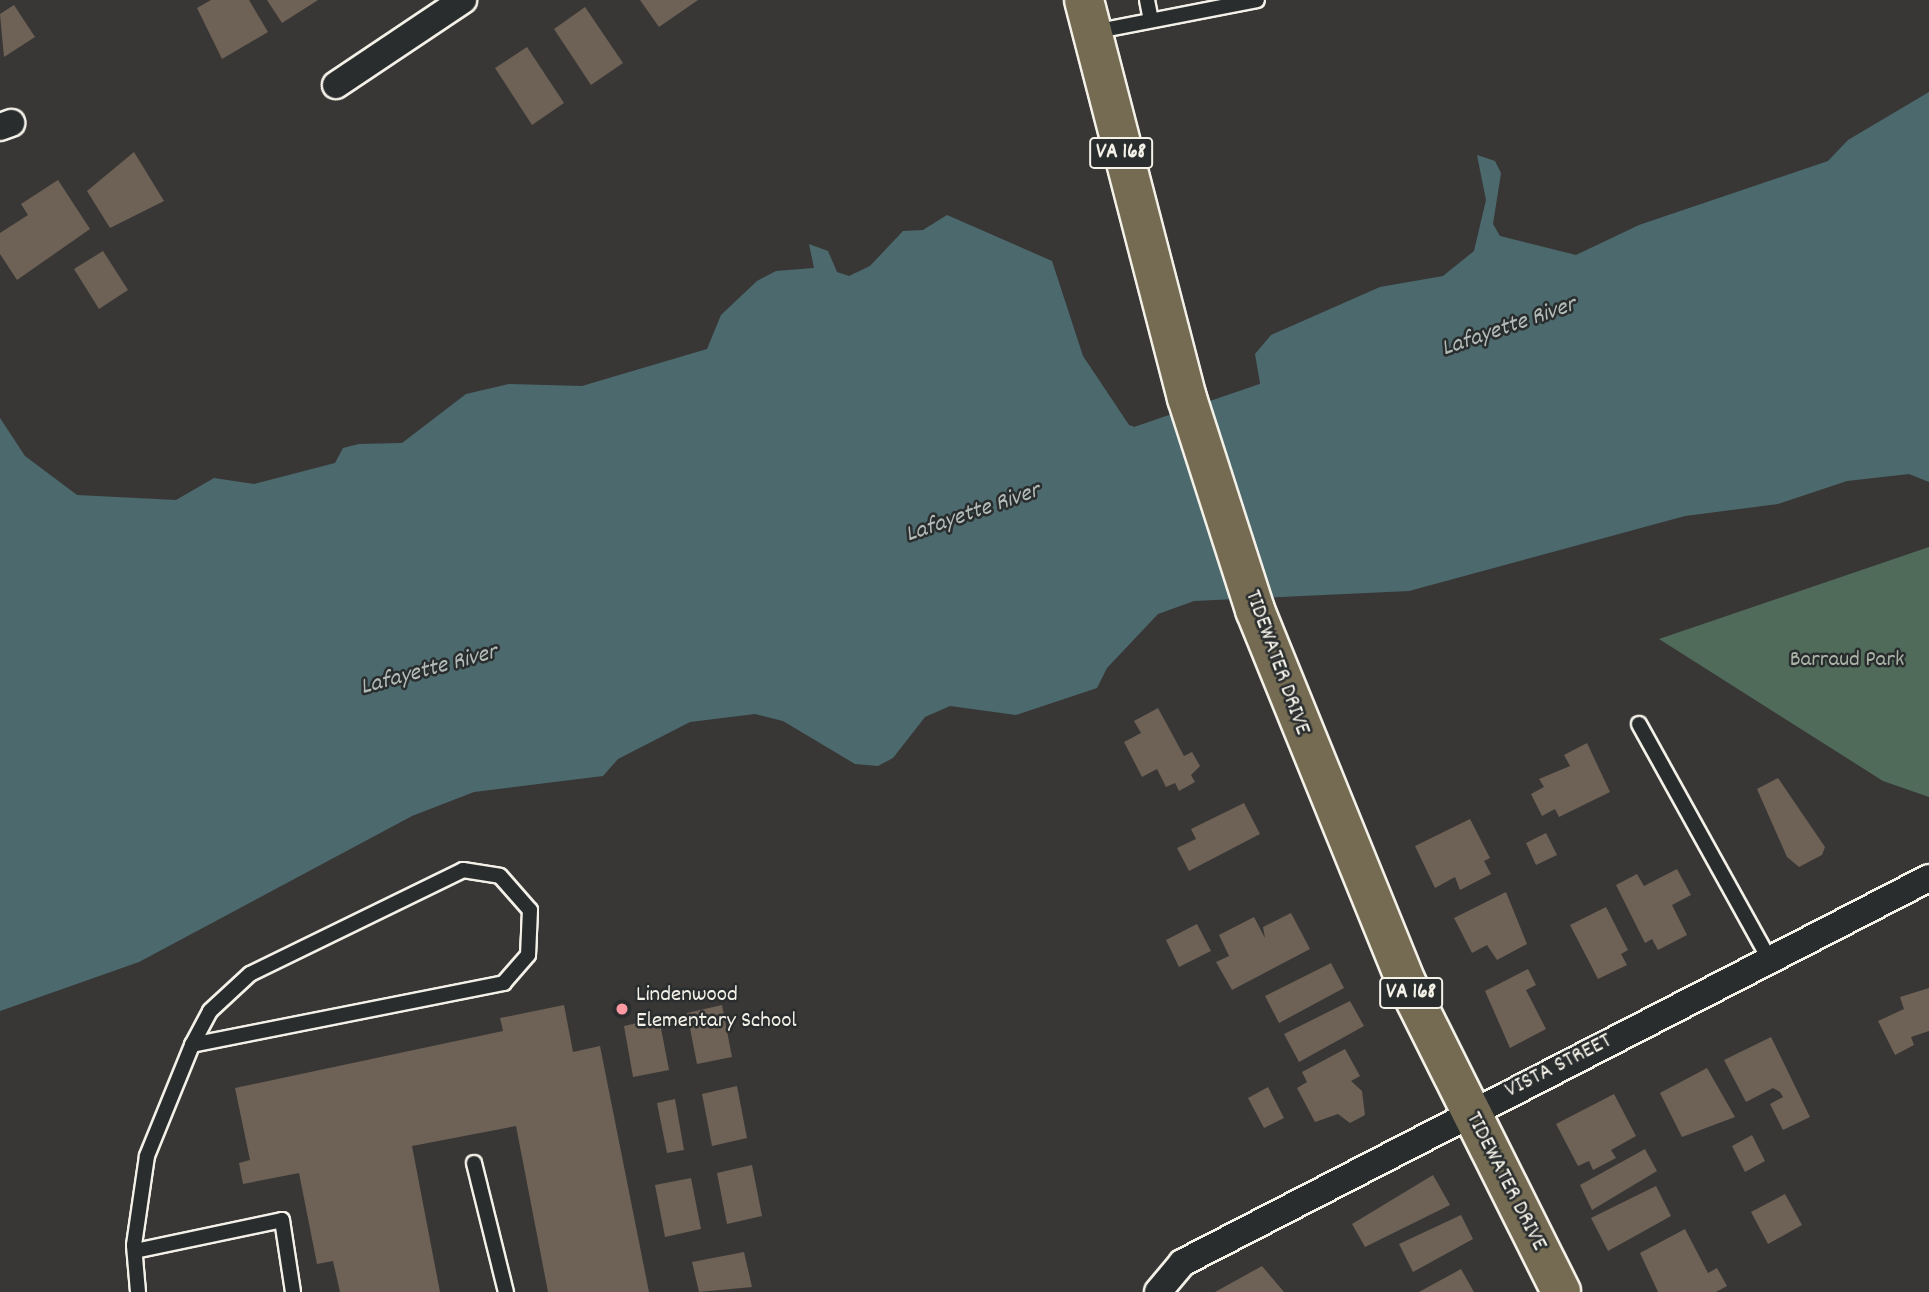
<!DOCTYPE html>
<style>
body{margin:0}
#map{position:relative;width:1929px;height:1292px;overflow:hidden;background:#383736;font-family:Dekko,sans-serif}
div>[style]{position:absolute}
.green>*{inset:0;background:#506b5a}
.water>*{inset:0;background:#4c6a6e}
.river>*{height:58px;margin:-29px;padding:0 29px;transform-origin:29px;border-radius:29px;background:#4c6a6e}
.building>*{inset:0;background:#6e6155}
.roads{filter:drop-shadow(2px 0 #f4f1e8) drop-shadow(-2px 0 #f4f1e8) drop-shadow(0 2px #f4f1e8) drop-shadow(0 -2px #f4f1e8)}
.service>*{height:14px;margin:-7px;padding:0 7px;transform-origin:7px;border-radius:7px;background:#2a2d2e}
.minor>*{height:26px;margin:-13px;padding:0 13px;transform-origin:13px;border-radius:13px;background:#2a2d2e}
.trunk>*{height:38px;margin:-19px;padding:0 19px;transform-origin:19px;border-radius:19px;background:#746b52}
.dots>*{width:19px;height:19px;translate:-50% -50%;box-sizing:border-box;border:4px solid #2a2d2e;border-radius:50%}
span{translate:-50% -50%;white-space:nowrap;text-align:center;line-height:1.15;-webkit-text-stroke:5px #2a2d2e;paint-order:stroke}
.shield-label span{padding:2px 5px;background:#2a2d2e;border:2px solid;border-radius:5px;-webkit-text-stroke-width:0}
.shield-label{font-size:21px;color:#f4f1e8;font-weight:700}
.park-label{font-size:23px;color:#aab5a8}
.street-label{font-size:23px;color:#f4f1e8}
.poi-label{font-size:23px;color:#f4f1e8}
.left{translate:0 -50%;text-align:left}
.water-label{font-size:24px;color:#b1bbb7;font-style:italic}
</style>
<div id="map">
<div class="green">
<div style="clip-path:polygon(1929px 547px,1929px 797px,1883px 781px,1659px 639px)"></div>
</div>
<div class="water">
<div style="clip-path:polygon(1929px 92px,1929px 482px,1909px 474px,1847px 481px,1778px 504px,1685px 516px,1409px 591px,1194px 601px,1158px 614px,1107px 668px,1097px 688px,1016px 715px,950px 706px,925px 717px,893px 758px,878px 766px,855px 764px,783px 721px,755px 714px,690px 722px,618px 759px,603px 776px,474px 792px,412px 816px,139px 962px,0 1011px,0 418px,25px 456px,77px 495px,176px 500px,214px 478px,254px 484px,335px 463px,343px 448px,359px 444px,402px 443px,466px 394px,509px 384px,582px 386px,707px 349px,721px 315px,757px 281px,776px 271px,814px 268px,809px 244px,828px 251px,837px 272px,849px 276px,870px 266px,903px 231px,923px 230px,947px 215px,1052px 261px,1083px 356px,1129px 425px,1195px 447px,1236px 431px,1260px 383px,1255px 354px,1271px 335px,1380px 287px,1443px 276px,1474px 251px,1486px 200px,1477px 155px,1495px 161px,1501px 173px,1493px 224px,1500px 236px,1576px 255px,1639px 225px,1828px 161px,1848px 140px)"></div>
</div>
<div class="river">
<div style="left:1142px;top:455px;width:182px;rotate:-18.9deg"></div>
</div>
<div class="building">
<div style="clip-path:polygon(211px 0,249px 0,268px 32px,222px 59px,197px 8px)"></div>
<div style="clip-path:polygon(267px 0,318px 0,282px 23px)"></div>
<div style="clip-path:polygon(640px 0,698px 0,659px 27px)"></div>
<div style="clip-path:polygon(14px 5px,35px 37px,4px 57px,0 14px)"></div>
<div style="clip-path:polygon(585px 7px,623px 63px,591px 85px,554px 29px)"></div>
<div style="clip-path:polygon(527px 47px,564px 103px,532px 125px,495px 68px)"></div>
<div style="clip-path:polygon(134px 152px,164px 201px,110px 228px,87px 191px)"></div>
<div style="clip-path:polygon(58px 180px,90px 229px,17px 280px,0 254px,0 233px,28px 215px,21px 204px)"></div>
<div style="clip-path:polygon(103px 251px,128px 290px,99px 309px,74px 269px)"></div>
<div style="clip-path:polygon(1158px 708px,1184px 756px,1192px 752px,1200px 766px,1191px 775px,1195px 782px,1179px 791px,1175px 783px,1166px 787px,1157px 769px,1142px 777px,1124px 742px,1141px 733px,1134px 721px)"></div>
<div style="clip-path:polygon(1587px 743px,1610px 792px,1559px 817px,1555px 809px,1542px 816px,1531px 794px,1544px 787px,1539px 779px,1570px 766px,1564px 755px)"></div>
<div style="clip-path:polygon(1778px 778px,1825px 847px,1822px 855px,1799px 867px,1787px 857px,1757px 789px)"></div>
<div style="clip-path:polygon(1244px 803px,1260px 834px,1189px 871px,1177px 848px,1196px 839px,1191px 829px)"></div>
<div style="clip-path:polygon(1470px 819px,1490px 858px,1484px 861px,1491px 874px,1460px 890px,1455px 877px,1435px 888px,1415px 846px)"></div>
<div style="clip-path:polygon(1546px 833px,1557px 855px,1536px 865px,1526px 843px)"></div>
<div style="clip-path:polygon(1677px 869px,1691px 895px,1672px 905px,1687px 935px,1658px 950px,1652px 939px,1645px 943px,1616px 885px,1637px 874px,1644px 886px)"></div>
<div style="clip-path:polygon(1506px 892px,1527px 944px,1497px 960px,1487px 945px,1472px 953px,1454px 918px)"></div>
<div style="clip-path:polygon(1606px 907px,1628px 950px,1621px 954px,1627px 965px,1598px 979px,1570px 925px)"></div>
<div style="clip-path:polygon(1291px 913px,1310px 949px,1232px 990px,1216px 962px,1229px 956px,1219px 935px,1254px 917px,1265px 938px,1263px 927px)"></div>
<div style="clip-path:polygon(1197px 924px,1211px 951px,1179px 967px,1166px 940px)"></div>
<div style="clip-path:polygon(1331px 963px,1344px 988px,1279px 1023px,1265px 996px)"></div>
<div style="clip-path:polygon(1528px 969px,1536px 985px,1526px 990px,1546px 1029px,1510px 1048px,1485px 991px)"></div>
<div style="clip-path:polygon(1929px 988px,1929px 1031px,1911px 1037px,1914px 1045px,1895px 1055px,1878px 1021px,1904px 1009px,1900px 997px)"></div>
<div style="clip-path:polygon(1350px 1001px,1364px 1026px,1299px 1062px,1284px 1034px)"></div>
<div style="clip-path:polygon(564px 1005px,573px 1052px,600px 1046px,649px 1292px,548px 1292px,516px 1126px,412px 1146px,440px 1292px,340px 1292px,333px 1261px,317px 1264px,299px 1173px,243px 1184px,239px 1163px,250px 1160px,235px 1088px,503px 1031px,500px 1018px)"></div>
<div style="clip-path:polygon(722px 1005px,732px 1057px,697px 1064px,687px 1013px)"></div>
<div style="clip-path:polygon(659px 1018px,669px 1070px,633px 1077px,624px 1026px)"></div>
<div style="clip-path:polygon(1771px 1037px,1810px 1117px,1783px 1130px,1770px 1104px,1783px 1097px,1780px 1092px,1773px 1088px,1746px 1102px,1724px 1060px)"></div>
<div style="clip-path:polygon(1345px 1049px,1360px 1076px,1351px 1081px,1362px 1091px,1365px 1115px,1350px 1123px,1338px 1114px,1315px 1122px,1297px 1088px,1307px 1082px,1302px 1072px)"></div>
<div style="clip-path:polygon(1707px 1068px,1735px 1117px,1682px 1137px,1660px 1093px)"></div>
<div style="clip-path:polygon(737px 1086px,747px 1138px,712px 1146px,702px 1094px)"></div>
<div style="clip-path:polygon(1268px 1087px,1284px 1118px,1264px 1128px,1248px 1098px)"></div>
<div style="clip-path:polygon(1614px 1094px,1636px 1136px,1611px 1150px,1616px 1158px,1593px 1170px,1589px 1161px,1578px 1166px,1556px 1124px)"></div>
<div style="clip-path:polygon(675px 1099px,684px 1150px,667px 1153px,657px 1103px)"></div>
<div style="clip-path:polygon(1752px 1135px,1765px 1161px,1745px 1172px,1732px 1146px)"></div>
<div style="clip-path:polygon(1645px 1149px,1657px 1171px,1592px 1210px,1580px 1185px)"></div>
<div style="clip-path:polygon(752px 1165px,762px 1216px,727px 1224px,717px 1173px)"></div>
<div style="clip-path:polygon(1433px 1175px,1450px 1205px,1365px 1247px,1352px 1224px)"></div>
<div style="clip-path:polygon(691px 1178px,701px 1229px,665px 1237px,655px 1185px)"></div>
<div style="clip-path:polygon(1656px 1186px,1671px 1216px,1608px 1251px,1591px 1218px)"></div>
<div style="clip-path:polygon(1785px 1194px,1802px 1225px,1768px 1244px,1751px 1212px)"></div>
<div style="clip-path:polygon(1461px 1215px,1473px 1239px,1413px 1272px,1399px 1244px)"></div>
<div style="clip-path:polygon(1685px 1229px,1708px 1273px,1717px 1268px,1727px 1286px,1716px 1292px,1658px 1292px,1640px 1253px)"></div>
<div style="clip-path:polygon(744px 1252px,752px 1287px,699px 1292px,692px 1262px)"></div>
<div style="clip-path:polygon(1262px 1266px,1284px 1292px,1215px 1292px)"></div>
<div style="clip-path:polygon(1461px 1269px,1474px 1292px,1419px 1292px)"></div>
</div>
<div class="roads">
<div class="service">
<div style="left:1147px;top:0;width:20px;rotate:79deg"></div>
<div style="left:1093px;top:32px;width:167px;rotate:-11deg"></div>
<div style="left:1639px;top:724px;width:270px;rotate:61deg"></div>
<div style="left:463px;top:870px;width:37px;rotate:9deg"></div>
<div style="left:500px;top:876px;width:45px;rotate:48.6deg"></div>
<div style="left:530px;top:910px;width:45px;rotate:92.5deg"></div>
<div style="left:528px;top:955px;width:37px;rotate:131deg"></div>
<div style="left:504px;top:983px;width:318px;rotate:168.8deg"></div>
<div style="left:192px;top:1045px;width:38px;rotate:-62deg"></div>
<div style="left:210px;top:1011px;width:54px;rotate:-42.8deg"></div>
<div style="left:250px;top:974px;width:237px;rotate:-26deg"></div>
<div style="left:474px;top:1163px;width:133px;rotate:76.1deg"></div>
<div style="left:135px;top:1251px;width:150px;rotate:-11.9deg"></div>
<div style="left:282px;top:1220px;width:73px;rotate:81.3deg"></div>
<div style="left:138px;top:1292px;width:47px;rotate:-94.9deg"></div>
<div style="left:134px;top:1245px;width:90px;rotate:-81.7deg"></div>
<div style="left:147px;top:1156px;width:120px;rotate:-67.9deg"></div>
</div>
<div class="minor">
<div style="left:336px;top:85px;width:153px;rotate:-33.8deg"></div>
<div style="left:0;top:127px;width:12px;rotate:-20deg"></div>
<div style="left:1158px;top:1292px;width:38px;rotate:-50deg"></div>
<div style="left:1182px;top:1263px;width:840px;rotate:-27.27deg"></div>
</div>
<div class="trunk">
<div style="left:1084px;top:0;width:411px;rotate:75.5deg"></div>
<div style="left:1187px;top:398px;width:223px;rotate:72.2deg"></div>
<div style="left:1255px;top:610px;width:404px;rotate:67.9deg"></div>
<div style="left:1407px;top:984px;width:344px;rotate:63.4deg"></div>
</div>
</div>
<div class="dots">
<div style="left:622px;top:1009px;background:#ff9aa2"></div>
</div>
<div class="shield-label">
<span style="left:1121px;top:153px">VA 168</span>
<span style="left:1411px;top:993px">VA 168</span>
</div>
<div class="park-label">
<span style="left:1847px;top:661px">Barraud Park</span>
</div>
<div class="street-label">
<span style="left:1276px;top:663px;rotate:70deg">TIDEWATER DRIVE</span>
<span style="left:1559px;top:1067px;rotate:-27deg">VISTA STREET</span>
<span style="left:1505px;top:1182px;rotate:63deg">TIDEWATER DRIVE</span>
</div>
<div class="poi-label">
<span class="left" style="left:636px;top:1009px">Lindenwood<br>Elementary School</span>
</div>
<div class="water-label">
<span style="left:1509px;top:328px;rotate:-19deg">Lafayette River</span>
<span style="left:973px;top:514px;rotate:-19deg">Lafayette River</span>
<span style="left:429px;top:671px;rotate:-15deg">Lafayette River</span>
</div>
</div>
